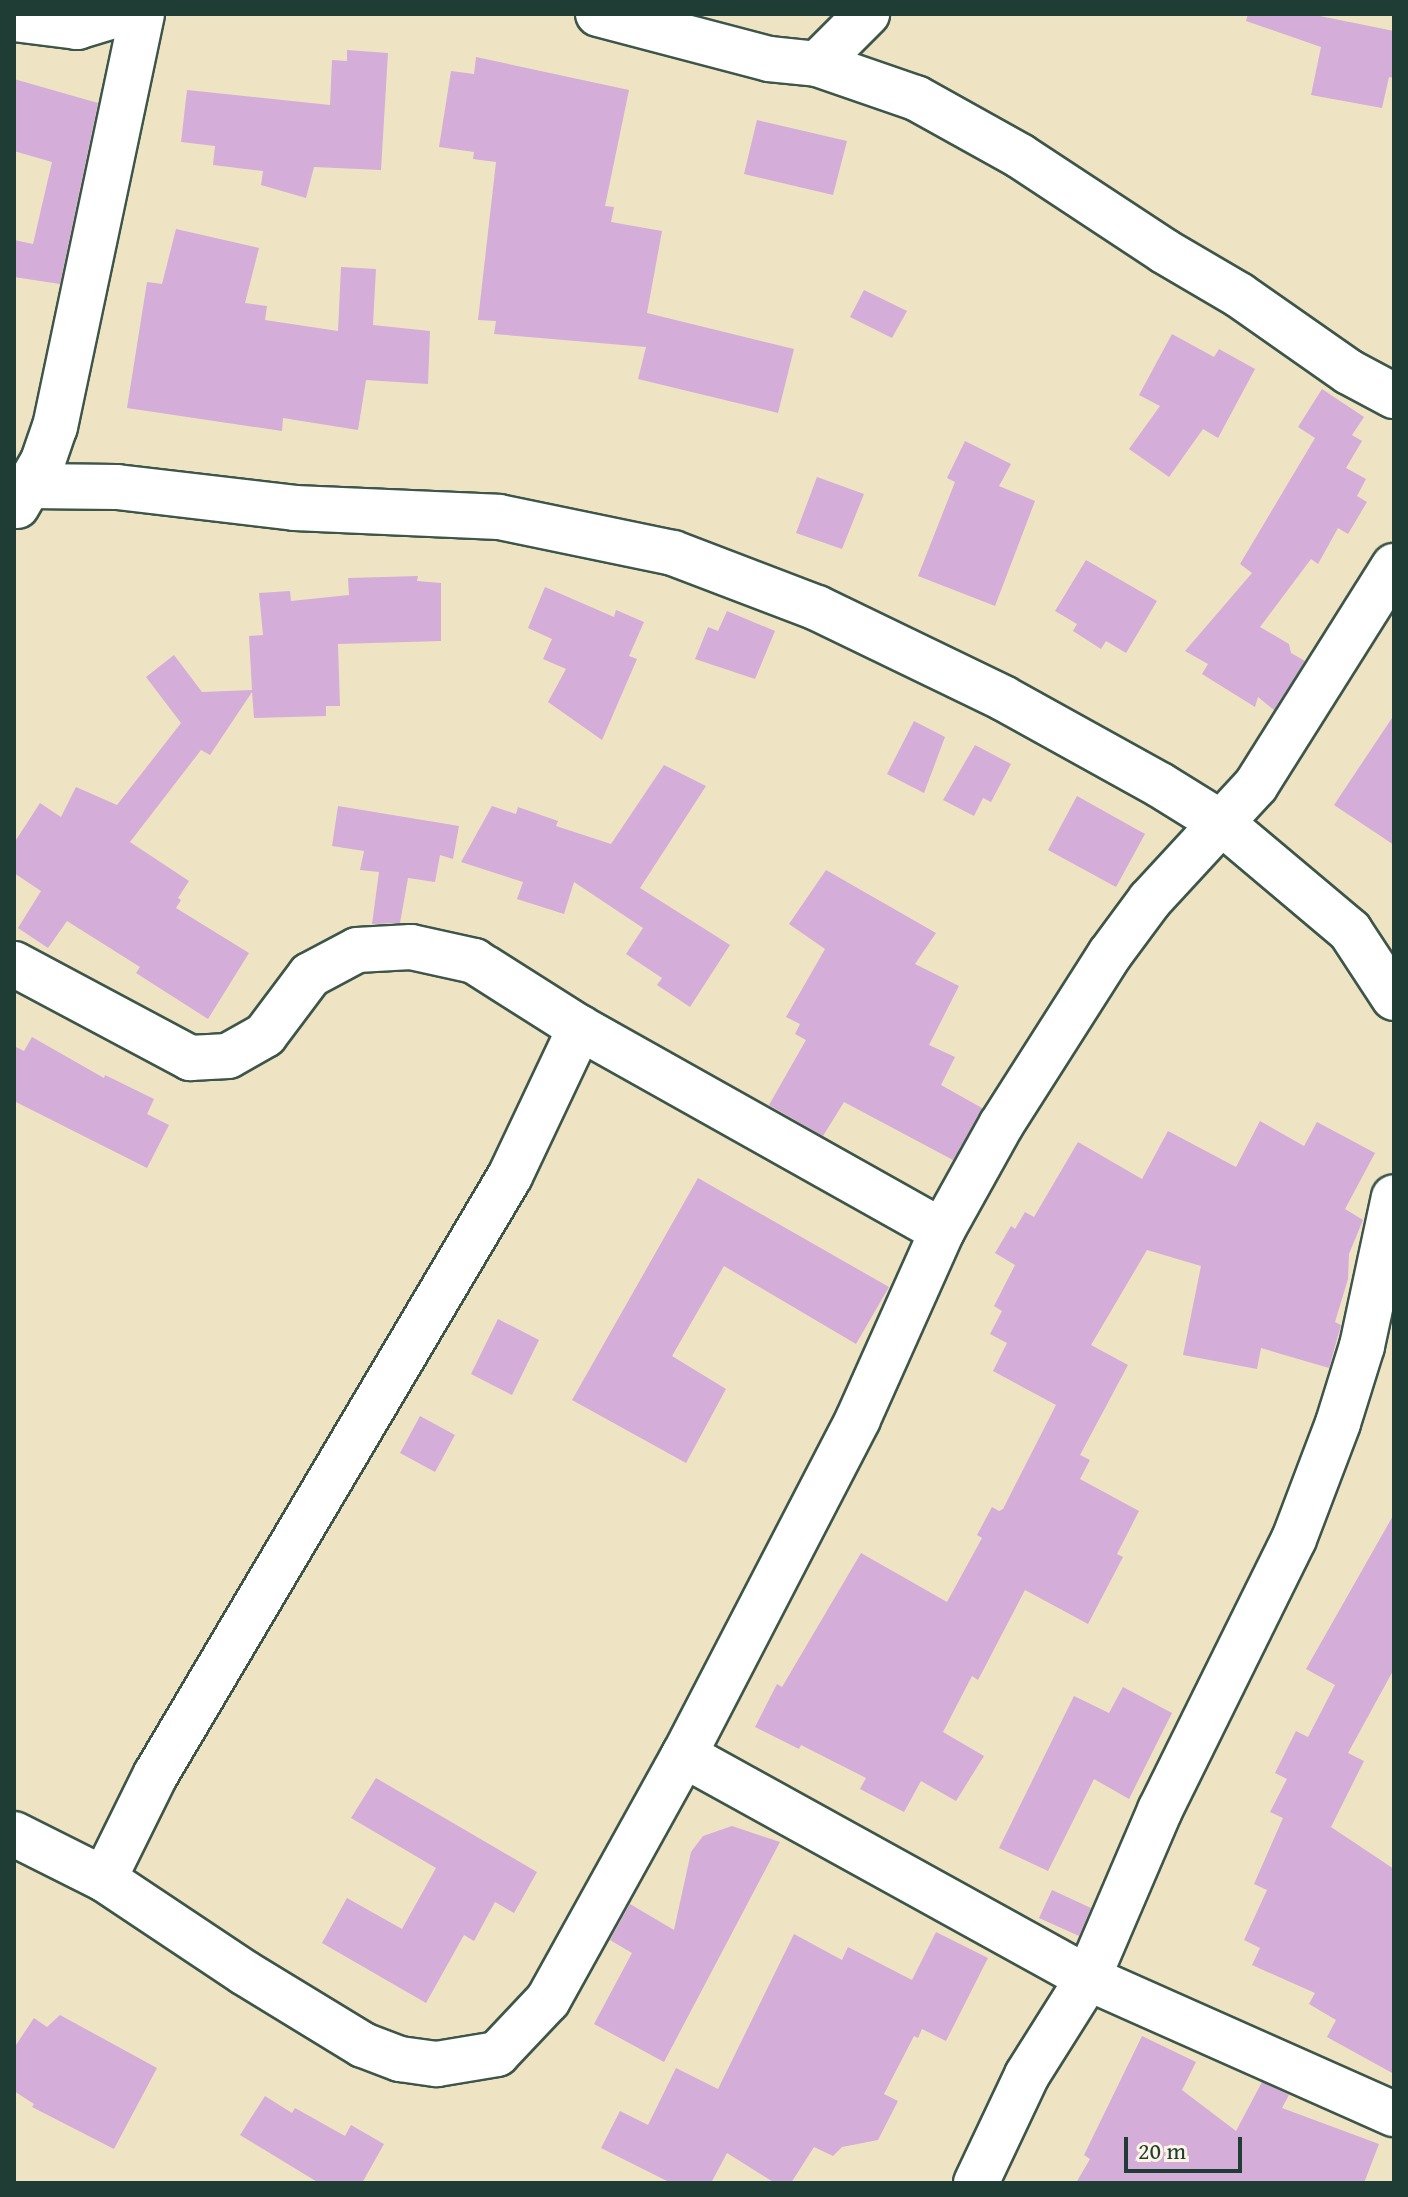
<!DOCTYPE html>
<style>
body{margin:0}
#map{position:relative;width:1408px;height:2197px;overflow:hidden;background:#eee4c4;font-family:"Gentium Book Plus",serif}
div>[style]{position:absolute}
.building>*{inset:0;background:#d4add9}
.roads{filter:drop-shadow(2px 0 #3e564a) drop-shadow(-2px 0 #3e564a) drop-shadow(0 2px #3e564a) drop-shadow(0 -2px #3e564a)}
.minor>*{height:44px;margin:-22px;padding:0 22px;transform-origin:22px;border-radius:22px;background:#fff}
span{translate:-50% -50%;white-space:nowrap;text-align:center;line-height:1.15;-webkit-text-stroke:7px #fcf5e5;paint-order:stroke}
.frame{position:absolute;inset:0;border:16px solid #1f3d34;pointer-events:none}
.scale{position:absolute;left:1124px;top:2137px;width:118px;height:36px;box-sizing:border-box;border:4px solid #1f3d34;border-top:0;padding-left:10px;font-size:24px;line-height:28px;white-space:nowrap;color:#1f3d34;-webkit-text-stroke:6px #fcf5e5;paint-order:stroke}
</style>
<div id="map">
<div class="building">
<div style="clip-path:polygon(1248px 14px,1310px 14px,1394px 31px,1394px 78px,1389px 77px,1382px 108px,1311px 95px,1321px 47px,1246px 21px)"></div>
<div style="clip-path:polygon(347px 50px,388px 53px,381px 170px,314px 167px,306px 198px,261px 185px,263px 171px,213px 165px,215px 146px,181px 142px,187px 90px,330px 105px,332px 60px,347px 61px)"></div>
<div style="clip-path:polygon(476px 57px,629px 90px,605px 206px,614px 207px,611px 222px,662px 231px,647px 313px,794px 349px,778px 413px,638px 379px,646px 347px,494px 334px,496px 321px,478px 320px,496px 162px,473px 159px,474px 152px,439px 147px,451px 71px,474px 74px)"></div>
<div style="clip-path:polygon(14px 79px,98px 103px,60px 284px,14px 277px,14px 240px,33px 244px,52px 162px,14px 151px)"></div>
<div style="clip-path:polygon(757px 120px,847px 141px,833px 195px,744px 174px)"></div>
<div style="clip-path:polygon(176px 229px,259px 248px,245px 303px,267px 306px,265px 320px,338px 331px,341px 267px,376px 269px,373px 325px,430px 331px,428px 384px,366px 380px,358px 430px,283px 418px,282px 431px,127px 408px,147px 282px,162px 284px)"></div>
<div style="clip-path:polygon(864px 290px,907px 311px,892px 338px,850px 317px)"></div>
<div style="clip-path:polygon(1172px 334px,1214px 357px,1219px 349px,1255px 369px,1218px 438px,1203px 429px,1169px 477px,1129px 449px,1160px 406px,1139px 395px)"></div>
<div style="clip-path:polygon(1322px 389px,1364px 417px,1352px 435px,1362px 441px,1346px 468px,1366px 479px,1357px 496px,1367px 502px,1348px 534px,1338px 528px,1318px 564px,1311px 559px,1260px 627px,1289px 644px,1291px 653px,1305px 661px,1274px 710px,1258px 697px,1255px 707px,1202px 674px,1208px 664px,1185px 651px,1252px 573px,1240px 564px,1315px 438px,1298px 427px)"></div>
<div style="clip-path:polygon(965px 441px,1011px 464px,999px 486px,1035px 501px,995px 606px,918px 576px,955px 482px,947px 478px)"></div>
<div style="clip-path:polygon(817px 477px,864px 494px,842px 549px,796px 533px)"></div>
<div style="clip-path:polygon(1086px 560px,1157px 601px,1126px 653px,1106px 641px,1101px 649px,1073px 631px,1077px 624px,1055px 611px)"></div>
<div style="clip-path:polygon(418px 576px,417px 581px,441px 583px,441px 641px,338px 644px,340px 706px,326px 706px,326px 716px,254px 718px,252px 692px,210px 755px,201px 750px,130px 842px,189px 881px,178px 898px,181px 900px,176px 908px,249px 953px,208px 1019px,136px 973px,140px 967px,67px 921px,48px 948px,18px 928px,41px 891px,14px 873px,14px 843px,40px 803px,61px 817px,76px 787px,117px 805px,181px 723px,146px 677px,174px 655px,202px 692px,252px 690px,249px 636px,263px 635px,259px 593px,290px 591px,291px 601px,349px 595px,348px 578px)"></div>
<div style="clip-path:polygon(545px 587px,614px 617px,616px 610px,644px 622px,629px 656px,637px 659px,602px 740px,548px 702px,566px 669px,543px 659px,552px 639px,528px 628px)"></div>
<div style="clip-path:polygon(727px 611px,775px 631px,755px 679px,695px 659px,708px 627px,718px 631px)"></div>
<div style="clip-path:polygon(1394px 715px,1394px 845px,1334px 805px)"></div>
<div style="clip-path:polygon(914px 721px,945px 737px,924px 793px,887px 774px)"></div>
<div style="clip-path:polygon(975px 745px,1011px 764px,991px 802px,983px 798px,974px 816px,943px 800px)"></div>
<div style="clip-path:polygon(664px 765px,706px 786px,640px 888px,730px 945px,690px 1007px,657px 985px,662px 978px,626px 954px,643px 928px,574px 882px,564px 914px,517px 899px,523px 882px,461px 862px,492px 806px,516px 814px,518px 807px,558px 821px,556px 826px,611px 844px)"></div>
<div style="clip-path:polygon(1077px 796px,1145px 834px,1116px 887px,1048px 850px)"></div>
<div style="clip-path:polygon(338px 806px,459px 826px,453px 859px,440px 855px,435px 882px,408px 878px,400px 923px,372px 924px,379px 872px,360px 870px,364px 851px,332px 846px)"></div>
<div style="clip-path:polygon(826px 870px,936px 933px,915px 964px,959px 986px,929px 1045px,955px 1057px,941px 1085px,982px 1108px,953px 1160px,844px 1102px,823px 1136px,769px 1105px,806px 1040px,795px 1034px,800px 1024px,786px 1017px,825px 949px,789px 924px)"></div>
<div style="clip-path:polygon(32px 1037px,104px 1078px,105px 1075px,154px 1099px,147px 1114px,169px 1125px,147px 1168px,14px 1101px,14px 1046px,24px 1051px)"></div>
<div style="clip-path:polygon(1260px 1121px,1304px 1146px,1317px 1122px,1375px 1153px,1345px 1209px,1363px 1220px,1349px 1254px,1348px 1279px,1335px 1322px,1341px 1325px,1329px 1368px,1261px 1348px,1257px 1369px,1183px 1355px,1201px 1266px,1147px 1250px,1091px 1345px,1128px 1365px,1080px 1455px,1090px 1460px,1080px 1479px,1139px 1511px,1117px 1554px,1123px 1557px,1088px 1624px,1025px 1590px,978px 1680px,972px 1676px,943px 1732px,984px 1756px,956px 1801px,921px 1781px,904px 1812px,860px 1789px,866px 1778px,801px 1745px,799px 1749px,755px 1727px,777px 1684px,782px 1687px,861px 1553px,947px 1602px,982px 1538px,977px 1535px,992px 1507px,999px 1511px,1003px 1509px,1056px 1405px,993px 1371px,1007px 1343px,990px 1334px,1002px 1311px,994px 1306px,1015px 1265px,995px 1253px,1011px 1226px,1015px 1229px,1025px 1212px,1034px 1217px,1078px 1142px,1142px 1179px,1168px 1131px,1236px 1167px)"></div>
<div style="clip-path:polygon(698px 1178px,889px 1287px,856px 1344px,724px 1266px,672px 1356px,726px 1389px,686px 1463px,572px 1400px)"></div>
<div style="clip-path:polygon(498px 1319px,539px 1340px,512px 1395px,471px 1374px)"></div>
<div style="clip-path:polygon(420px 1416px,455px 1435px,435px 1472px,400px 1453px)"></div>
<div style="clip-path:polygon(1394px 1514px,1394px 1669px,1348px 1753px,1364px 1761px,1331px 1827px,1394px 1869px,1394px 2074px,1327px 2037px,1336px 2020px,1309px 2004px,1315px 1993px,1252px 1965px,1260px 1948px,1244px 1940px,1267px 1890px,1254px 1884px,1283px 1818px,1270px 1812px,1287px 1779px,1275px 1773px,1296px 1731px,1308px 1737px,1335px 1685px,1306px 1669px)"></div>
<div style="clip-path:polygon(1123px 1687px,1172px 1713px,1129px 1799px,1094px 1779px,1048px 1871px,999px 1848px,1074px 1696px,1109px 1713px)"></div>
<div style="clip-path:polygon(376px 1778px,537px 1872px,514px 1913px,495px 1902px,474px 1941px,464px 1935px,426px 2003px,322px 1943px,347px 1898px,402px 1929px,436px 1868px,351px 1818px)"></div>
<div style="clip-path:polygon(732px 1826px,780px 1842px,664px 2062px,594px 2024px,632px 1953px,610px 1940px,630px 1904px,674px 1930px,691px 1852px,703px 1836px)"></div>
<div style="clip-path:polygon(1052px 1890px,1091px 1908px,1079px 1936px,1039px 1918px)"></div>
<div style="clip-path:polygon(936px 1932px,988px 1958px,946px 2041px,922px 2029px,918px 2038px,914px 2036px,884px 2094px,898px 2101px,878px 2140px,842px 2147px,833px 2156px,814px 2147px,791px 2183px,775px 2183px,727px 2153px,711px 2183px,671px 2183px,601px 2148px,620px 2111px,648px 2125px,676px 2068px,718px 2089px,794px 1934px,842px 1960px,848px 1947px,912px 1980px)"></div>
<div style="clip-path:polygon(60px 2015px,157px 2068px,114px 2149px,32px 2107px,34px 2104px,14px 2091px,14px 2048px,34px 2018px,47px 2027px)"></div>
<div style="clip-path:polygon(1142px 2036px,1196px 2062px,1182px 2090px,1236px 2131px,1262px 2082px,1289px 2095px,1282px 2108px,1379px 2144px,1364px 2183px,1076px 2183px,1090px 2159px,1084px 2155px)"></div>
<div style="clip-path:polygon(265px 2096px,292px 2113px,295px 2108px,345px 2136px,351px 2125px,384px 2144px,362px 2183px,319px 2183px,240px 2135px)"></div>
</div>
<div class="roads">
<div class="minor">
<div style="left:598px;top:14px;width:177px;rotate:14.7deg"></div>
<div style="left:769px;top:59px;width:48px;rotate:5.9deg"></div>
<div style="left:817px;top:64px;width:105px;rotate:19deg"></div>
<div style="left:916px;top:98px;width:119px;rotate:29.1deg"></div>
<div style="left:1020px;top:156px;width:173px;rotate:33.4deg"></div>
<div style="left:1164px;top:251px;width:87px;rotate:30.4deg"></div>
<div style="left:1239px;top:295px;width:134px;rotate:35deg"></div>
<div style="left:1349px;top:372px;width:51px;rotate:28.1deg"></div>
<div style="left:14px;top:19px;width:64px;rotate:7.2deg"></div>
<div style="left:77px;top:27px;width:45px;rotate:-16.8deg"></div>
<div style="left:817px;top:64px;width:71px;rotate:-45deg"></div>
<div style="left:30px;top:486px;width:87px;rotate:0.7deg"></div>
<div style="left:117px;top:487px;width:179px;rotate:6.7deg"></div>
<div style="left:295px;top:508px;width:204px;rotate:2.5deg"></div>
<div style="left:499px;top:517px;width:178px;rotate:11.7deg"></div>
<div style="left:673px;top:553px;width:154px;rotate:20.9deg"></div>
<div style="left:817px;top:608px;width:207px;rotate:25.8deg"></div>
<div style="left:1003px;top:698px;width:179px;rotate:29deg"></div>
<div style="left:1160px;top:785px;width:74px;rotate:31.8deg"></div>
<div style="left:1223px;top:824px;width:166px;rotate:40.1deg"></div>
<div style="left:1350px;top:931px;width:80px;rotate:56.7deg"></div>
<div style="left:17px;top:506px;width:52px;rotate:-60deg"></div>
<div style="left:43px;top:461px;width:36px;rotate:-71deg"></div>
<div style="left:55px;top:427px;width:422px;rotate:-78.1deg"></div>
<div style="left:14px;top:964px;width:200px;rotate:28.1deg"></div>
<div style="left:190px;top:1058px;width:38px;rotate:-3deg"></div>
<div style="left:228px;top:1056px;width:43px;rotate:-29.6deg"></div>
<div style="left:265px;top:1035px;width:75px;rotate:-53.1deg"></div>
<div style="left:310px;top:975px;width:53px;rotate:-28deg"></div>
<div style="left:357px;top:950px;width:54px;rotate:-3.2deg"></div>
<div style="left:411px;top:947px;width:65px;rotate:12.5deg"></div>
<div style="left:474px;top:961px;width:125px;rotate:32.3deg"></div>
<div style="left:580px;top:1028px;width:415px;rotate:29.3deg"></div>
<div style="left:684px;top:1755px;width:461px;rotate:28.9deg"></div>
<div style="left:1088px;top:1978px;width:335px;rotate:24deg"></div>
<div style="left:14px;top:1834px;width:101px;rotate:26.6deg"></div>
<div style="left:104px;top:1879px;width:169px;rotate:33.7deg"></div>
<div style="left:245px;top:1973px;width:138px;rotate:31.4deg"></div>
<div style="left:363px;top:2045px;width:40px;rotate:21deg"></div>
<div style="left:400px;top:2059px;width:37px;rotate:8deg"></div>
<div style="left:437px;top:2064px;width:61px;rotate:-9.5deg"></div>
<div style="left:497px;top:2054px;width:74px;rotate:-46.6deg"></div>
<div style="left:548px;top:2000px;width:280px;rotate:-61deg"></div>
<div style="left:684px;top:1755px;width:378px;rotate:-62.6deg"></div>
<div style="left:858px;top:1419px;width:206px;rotate:-65.9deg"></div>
<div style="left:942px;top:1231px;width:121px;rotate:-60.9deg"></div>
<div style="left:1001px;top:1125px;width:203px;rotate:-57.5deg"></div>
<div style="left:1110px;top:954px;width:67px;rotate:-53.5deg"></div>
<div style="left:1150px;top:900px;width:156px;rotate:-47.3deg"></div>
<div style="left:1256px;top:785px;width:259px;rotate:-57.8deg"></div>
<div style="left:104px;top:1879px;width:117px;rotate:-63.7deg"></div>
<div style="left:156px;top:1774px;width:695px;rotate:-59.38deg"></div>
<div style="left:510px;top:1176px;width:164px;rotate:-64.7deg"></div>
<div style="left:976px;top:2183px;width:119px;rotate:-64.7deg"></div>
<div style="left:1027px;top:2075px;width:115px;rotate:-57.8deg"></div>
<div style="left:1088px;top:1978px;width:183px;rotate:-66.8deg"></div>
<div style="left:1160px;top:1810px;width:302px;rotate:-63.7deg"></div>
<div style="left:1294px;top:1539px;width:124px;rotate:-69.2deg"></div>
<div style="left:1338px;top:1423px;width:81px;rotate:-72.7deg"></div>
<div style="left:1362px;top:1346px;width:152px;rotate:-77.9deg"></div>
</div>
</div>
<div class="frame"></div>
<div class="scale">20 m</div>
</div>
